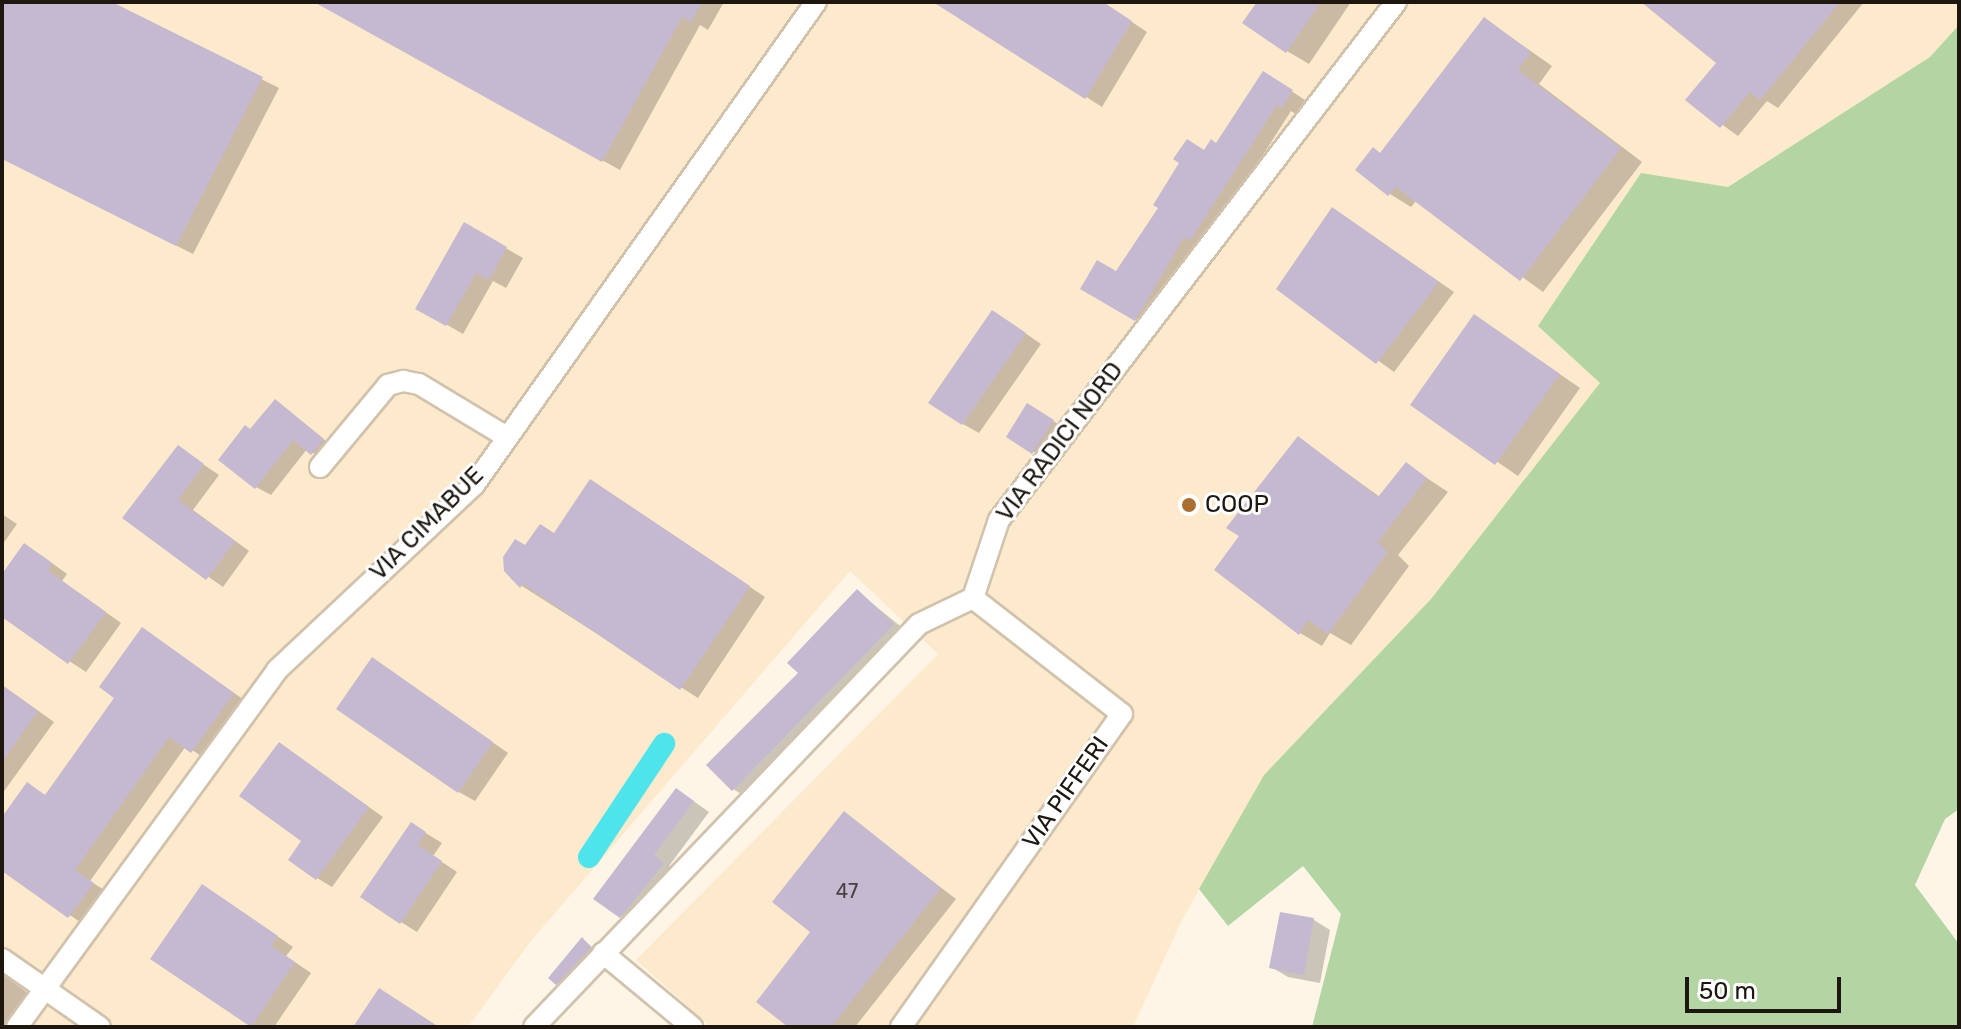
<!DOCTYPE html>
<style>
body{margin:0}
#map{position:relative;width:1961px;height:1029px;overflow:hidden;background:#fef5e7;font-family:Rubik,sans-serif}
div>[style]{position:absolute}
.built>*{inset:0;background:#fde9cc}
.green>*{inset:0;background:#b3d5a3}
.shadow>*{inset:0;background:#0003}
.canal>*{height:22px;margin:-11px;padding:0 11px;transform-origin:11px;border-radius:11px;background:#4de4ec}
.building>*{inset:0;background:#c4b9d0}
.roads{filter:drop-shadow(2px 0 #d1c2ac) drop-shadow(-2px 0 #d1c2ac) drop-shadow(0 2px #d1c2ac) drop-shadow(0 -2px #d1c2ac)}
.minor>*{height:20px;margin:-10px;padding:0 10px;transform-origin:10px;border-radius:10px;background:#fff}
.dots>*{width:22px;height:22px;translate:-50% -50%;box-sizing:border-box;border:4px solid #fff;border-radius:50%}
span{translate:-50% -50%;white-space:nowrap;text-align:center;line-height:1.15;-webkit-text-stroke:6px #fff;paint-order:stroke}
.number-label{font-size:20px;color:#474040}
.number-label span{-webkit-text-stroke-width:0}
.street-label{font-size:24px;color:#1d1710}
.poi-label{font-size:24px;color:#1d1710}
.left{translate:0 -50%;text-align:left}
.frame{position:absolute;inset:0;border:4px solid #1d1710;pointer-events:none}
.scale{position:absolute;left:1685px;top:977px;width:156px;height:36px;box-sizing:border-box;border:4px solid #1d1710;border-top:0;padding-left:10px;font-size:24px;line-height:28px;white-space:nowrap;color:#1d1710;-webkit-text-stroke:6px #fff;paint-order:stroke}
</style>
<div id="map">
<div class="built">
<div style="clip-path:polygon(2px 2px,1959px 2px,1959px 25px,1930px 57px,1728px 187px,1641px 174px,1601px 383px,1431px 599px,1264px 775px,1182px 920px,1133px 1027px,711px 1027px,636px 960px,938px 654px,850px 571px,530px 942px,468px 1027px,2px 1027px)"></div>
</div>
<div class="green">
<div style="clip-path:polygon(1959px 25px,1959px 809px,1945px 819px,1915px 885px,1959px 944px,1959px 1027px,1312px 1027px,1341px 914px,1303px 866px,1228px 926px,1199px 889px,1264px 775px,1431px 599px,1600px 383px,1538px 326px,1641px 173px,1728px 187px,1930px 57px)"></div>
</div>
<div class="shadow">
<div style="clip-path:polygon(2px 2px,108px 2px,279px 88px,193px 254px,2px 158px)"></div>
<div style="clip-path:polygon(317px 2px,724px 2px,708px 30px,700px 25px,620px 170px)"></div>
<div style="clip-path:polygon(937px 2px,1102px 2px,1147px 32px,1102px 107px)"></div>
<div style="clip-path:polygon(1259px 2px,1351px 2px,1309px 64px,1287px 51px)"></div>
<div style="clip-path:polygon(1644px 2px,1864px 2px,1778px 108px,1767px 101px,1738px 136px,1688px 100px,1718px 63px)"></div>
<div style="clip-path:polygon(1485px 19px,1552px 66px,1539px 84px,1642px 162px,1543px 292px,1417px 200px,1411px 207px,1390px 194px,1382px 155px)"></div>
<div style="clip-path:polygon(1276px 81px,1305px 100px,1296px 114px,1291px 111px,1204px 247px,1198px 243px,1149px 327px,1082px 288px,1117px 274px,1205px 152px,1217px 145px)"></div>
<div style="clip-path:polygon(1348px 219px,1454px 292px,1394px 372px,1278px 288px)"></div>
<div style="clip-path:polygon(465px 225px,523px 258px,506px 288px,493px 281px,463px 334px,418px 308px)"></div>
<div style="clip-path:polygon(1475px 316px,1580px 388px,1518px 476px,1413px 404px)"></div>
<div style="clip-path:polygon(1009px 322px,1041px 344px,979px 433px,963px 424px)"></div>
<div style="clip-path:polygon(276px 402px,336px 449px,326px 461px,307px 449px,271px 495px,256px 487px,251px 431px)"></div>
<div style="clip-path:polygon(1028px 406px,1063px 427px,1044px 458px,1009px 437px)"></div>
<div style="clip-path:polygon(1298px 438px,1380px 497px,1407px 465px,1448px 492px,1398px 555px,1409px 566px,1351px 645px,1330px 633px,1322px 646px,1300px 633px,1242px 535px)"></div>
<div style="clip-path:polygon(179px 448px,219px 475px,193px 510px,249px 551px,223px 587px,125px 518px)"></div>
<div style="clip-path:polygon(607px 492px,765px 597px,698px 698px,511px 579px,506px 557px,555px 535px)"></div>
<div style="clip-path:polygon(2px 514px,17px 524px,2px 545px)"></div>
<div style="clip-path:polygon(41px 555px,67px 574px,62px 581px,121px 623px,86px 672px,2px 617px,2px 578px)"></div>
<div style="clip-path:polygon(857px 591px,910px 634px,750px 799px,733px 789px,801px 673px)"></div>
<div style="clip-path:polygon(142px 629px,250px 704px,209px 761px,186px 746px,90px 881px,109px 893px,86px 926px,2px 869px,2px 821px,47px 797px,117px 698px)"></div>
<div style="clip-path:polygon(388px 670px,508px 753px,475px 801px,459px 792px)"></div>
<div style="clip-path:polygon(2px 685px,54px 722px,2px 794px)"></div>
<div style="clip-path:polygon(294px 754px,383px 817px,332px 887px,317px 878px,304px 841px)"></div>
<div style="clip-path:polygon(692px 800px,709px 812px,669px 866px,680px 874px,637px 926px,596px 898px)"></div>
<div style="clip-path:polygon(844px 814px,956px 899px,855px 1027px,791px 1027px)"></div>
<div style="clip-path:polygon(411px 824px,442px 843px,433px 856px,457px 872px,417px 932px,401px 922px)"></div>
<div style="clip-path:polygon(219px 896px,293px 947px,286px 956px,311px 973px,274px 1027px,254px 1027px,153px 958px)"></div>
<div style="clip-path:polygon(1281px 914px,1314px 920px,1330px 930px,1320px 983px,1288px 977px,1271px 967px)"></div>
<div style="clip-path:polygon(583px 939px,601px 955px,568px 989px,557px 983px)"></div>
<div style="clip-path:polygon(2px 974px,29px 994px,4px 1027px,2px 1027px)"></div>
</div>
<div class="canal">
<div style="left:589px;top:857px;width:136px;rotate:-56.4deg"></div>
</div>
<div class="building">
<div style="clip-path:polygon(2px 2px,112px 2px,263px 77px,176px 246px,2px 159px)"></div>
<div style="clip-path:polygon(314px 2px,702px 2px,691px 22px,682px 17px,602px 162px)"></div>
<div style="clip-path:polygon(933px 2px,1103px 2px,1132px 21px,1085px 99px)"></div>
<div style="clip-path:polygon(1257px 2px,1321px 2px,1286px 53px,1242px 23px)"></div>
<div style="clip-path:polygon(1641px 2px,1840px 2px,1760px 100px,1750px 92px,1720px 128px,1685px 100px,1716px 63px)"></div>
<div style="clip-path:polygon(1484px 17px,1531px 52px,1518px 70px,1621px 148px,1520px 281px,1396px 187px,1388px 196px,1355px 170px,1373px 147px,1380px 153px)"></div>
<div style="clip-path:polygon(1263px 71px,1293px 90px,1282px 108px,1277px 105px,1190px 241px,1184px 237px,1135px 321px,1080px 289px,1097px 260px,1116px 271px,1158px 208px,1153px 205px,1179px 163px,1173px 159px,1187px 139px,1204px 150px,1211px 139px,1216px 143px)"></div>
<div style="clip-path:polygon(1332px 207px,1439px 282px,1376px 364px,1276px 289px)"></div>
<div style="clip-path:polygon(464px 222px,507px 247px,489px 280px,476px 273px,446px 326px,415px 309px)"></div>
<div style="clip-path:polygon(992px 310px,1026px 333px,962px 425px,928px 403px)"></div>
<div style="clip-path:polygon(1474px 314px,1560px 374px,1495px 465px,1410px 405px)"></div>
<div style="clip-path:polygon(275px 399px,324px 439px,311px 455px,293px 440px,255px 489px,218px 460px,245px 425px,250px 429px)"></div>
<div style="clip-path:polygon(1027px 403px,1054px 420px,1032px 454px,1006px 437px)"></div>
<div style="clip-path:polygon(1298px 436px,1378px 497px,1406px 462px,1427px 478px,1378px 542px,1388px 552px,1328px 634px,1308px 620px,1299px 635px,1214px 570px,1239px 536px,1226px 528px)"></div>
<div style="clip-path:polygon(178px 445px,204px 464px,178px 500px,235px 541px,206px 580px,122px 518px)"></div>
<div style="clip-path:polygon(590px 479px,750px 586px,680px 690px,523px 584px,520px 588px,504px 571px,503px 557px,515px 539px,525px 545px,540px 524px,554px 533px)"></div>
<div style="clip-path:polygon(24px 543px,52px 563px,47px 570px,106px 612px,68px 664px,2px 617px,2px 574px)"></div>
<div style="clip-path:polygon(857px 589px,894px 624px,732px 791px,706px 765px,798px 673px,787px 663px)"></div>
<div style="clip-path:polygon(142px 627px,234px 693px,191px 753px,169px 737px,75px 870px,94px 883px,68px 918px,2px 871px,2px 817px,27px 782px,45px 795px,114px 698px,99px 687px)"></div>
<div style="clip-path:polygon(372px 657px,493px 742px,458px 793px,336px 709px)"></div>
<div style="clip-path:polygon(2px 685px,38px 711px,2px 762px)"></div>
<div style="clip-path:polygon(279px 742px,369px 807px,316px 880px,288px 860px,301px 841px,239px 796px)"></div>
<div style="clip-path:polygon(676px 788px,694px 801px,654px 855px,664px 863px,620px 918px,593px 899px)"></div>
<div style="clip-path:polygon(844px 811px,941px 888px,831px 1027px,788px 1027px,756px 1002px,810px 932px,772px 902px)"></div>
<div style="clip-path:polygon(411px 822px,426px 832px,418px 845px,442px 861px,400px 924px,360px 897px)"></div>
<div style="clip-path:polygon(202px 884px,278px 936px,271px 946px,295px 962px,251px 1027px,150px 959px)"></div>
<div style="clip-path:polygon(1280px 912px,1314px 918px,1304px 975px,1269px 968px)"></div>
<div style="clip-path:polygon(582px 937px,591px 948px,556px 985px,548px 978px)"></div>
<div style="clip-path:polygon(379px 988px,439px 1027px,353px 1027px)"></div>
</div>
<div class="roads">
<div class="minor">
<div style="left:320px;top:467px;width:107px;rotate:-50.3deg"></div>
<div style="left:388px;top:385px;width:16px;rotate:-15deg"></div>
<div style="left:403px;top:381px;width:16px;rotate:11deg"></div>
<div style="left:419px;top:384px;width:103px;rotate:31.1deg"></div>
<div style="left:603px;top:953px;width:116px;rotate:39.7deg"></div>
<div style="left:2px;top:959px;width:119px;rotate:34.8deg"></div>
<div style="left:17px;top:1027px;width:442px;rotate:-53.9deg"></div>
<div style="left:277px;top:670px;width:270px;rotate:-43.2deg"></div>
<div style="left:474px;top:485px;width:592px;rotate:-54.7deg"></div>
<div style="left:534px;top:1027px;width:557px;rotate:-46.31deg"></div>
<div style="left:919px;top:624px;width:60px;rotate:-25.7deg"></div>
<div style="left:973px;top:598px;width:82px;rotate:-71.6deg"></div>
<div style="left:999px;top:520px;width:653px;rotate:-52.53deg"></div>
<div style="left:901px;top:1027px;width:383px;rotate:-54.8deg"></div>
<div style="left:1122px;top:714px;width:189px;rotate:-142.1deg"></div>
</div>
</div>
<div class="dots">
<div style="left:1189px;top:505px;background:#aa6f30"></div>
</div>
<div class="number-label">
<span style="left:847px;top:891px">47</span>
</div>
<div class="street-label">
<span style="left:1060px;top:442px;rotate:-53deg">VIA RADICI NORD</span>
<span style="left:427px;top:524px;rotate:-45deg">VIA CIMABUE</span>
<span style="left:1066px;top:793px;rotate:-55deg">VIA PIFFERI</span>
</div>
<div class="poi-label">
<span class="left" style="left:1205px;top:505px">COOP</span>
</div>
<div class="frame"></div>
<div class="scale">50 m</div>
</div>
